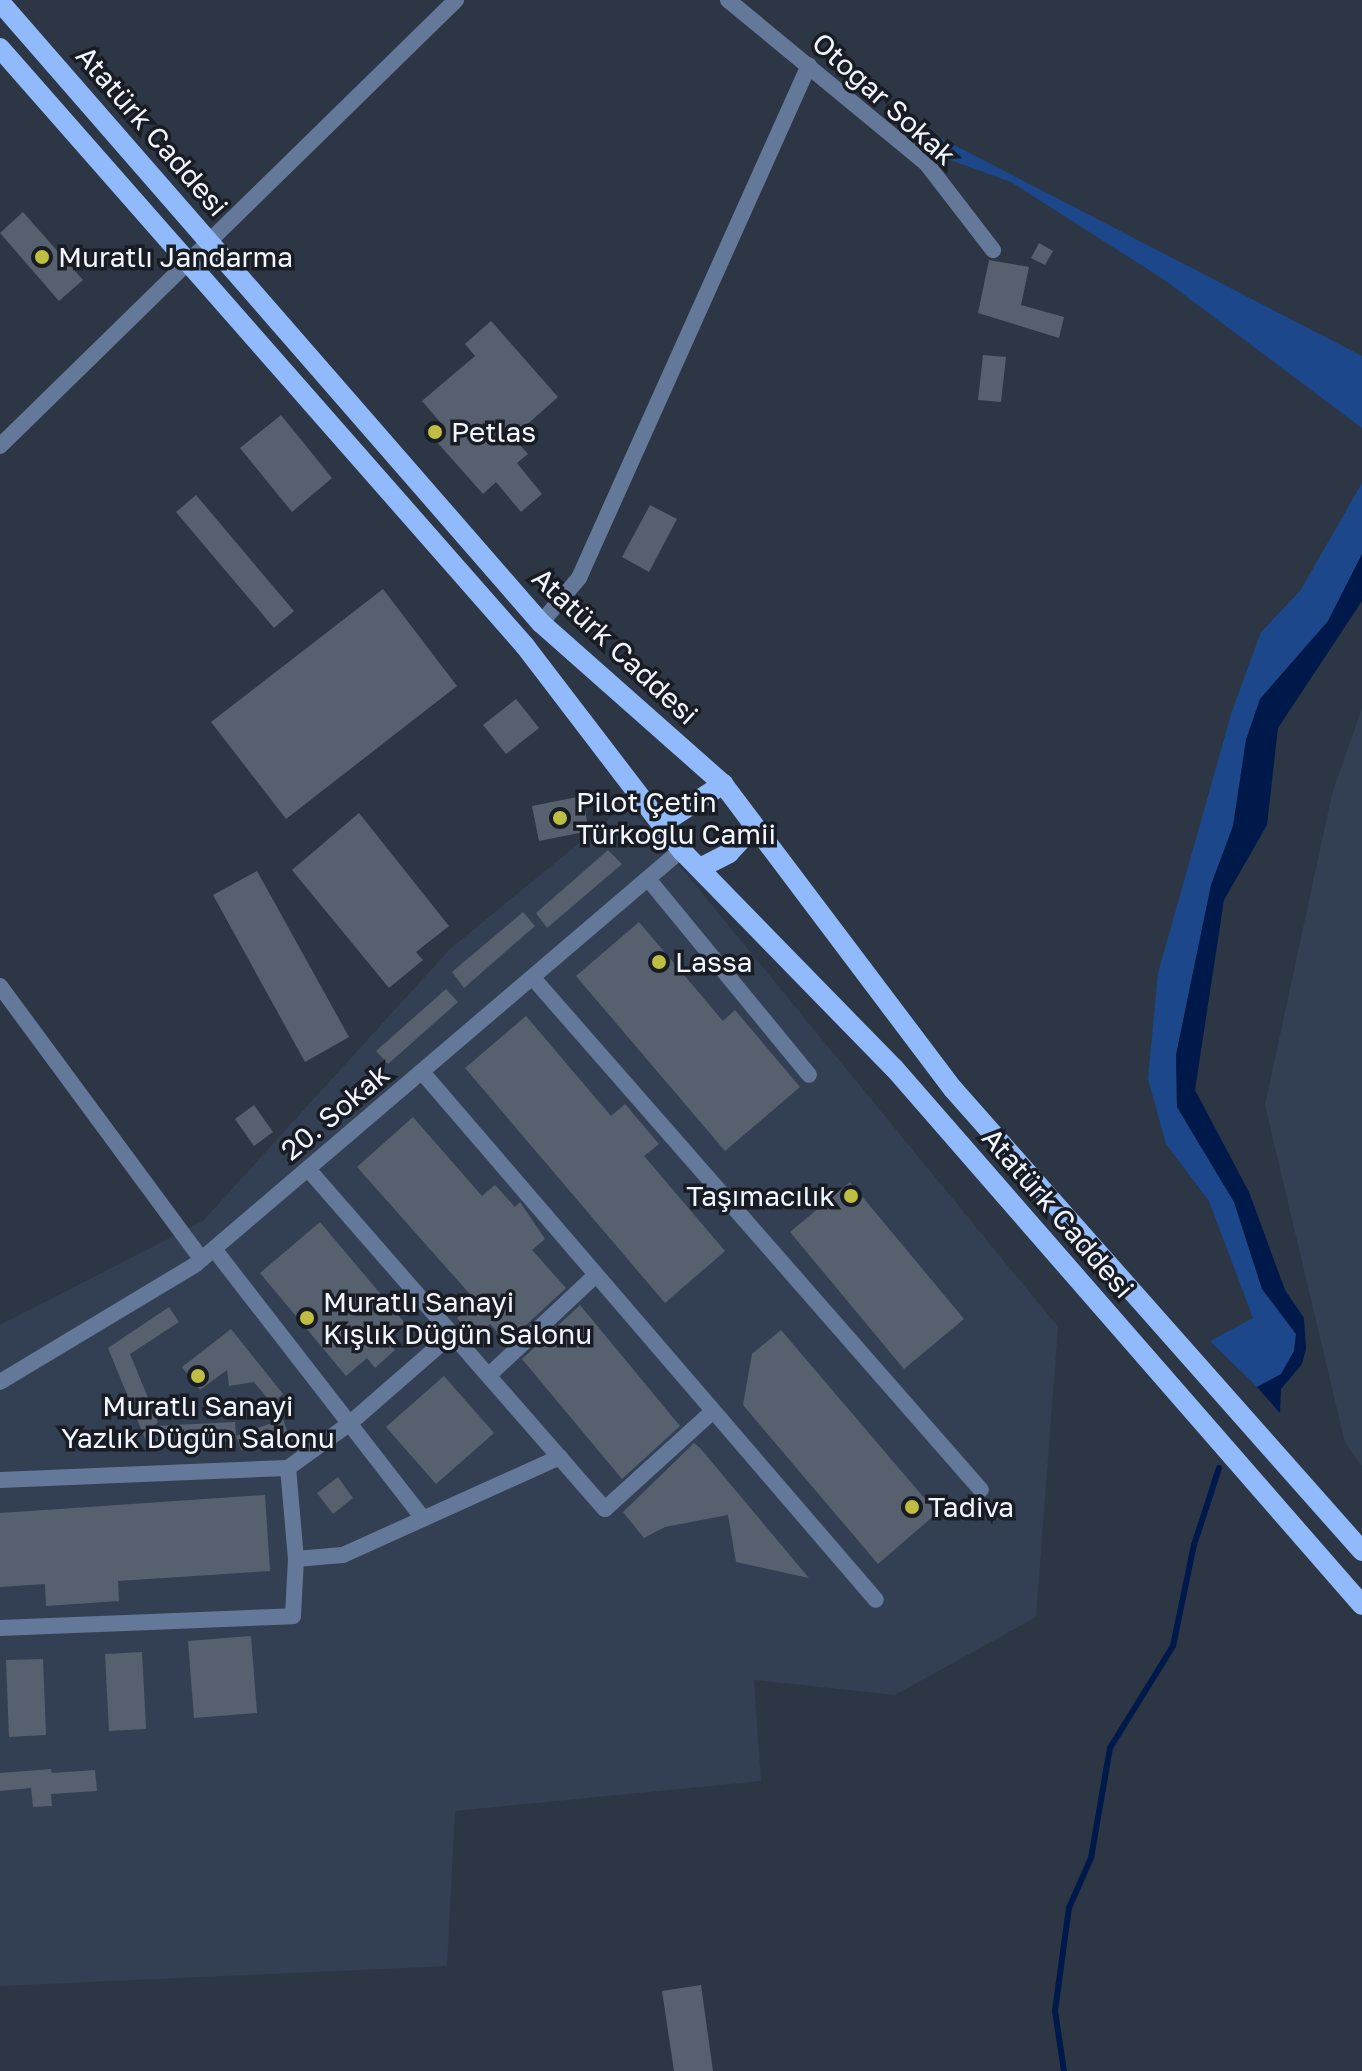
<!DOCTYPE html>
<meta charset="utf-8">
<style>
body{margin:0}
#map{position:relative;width:1362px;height:2071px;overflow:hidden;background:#2d3644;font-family:"Golos Text",sans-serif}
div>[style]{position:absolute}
.built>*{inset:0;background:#334053}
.green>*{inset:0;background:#1c478b}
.water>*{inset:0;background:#00194b}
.stream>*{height:6px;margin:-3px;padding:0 3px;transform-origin:3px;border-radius:3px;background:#00194b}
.building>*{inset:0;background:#56606f}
.minor>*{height:16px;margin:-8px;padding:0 8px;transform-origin:8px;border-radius:8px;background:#647899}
.primary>*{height:20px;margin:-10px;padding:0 10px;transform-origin:10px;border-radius:10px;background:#91bafd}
.dots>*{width:22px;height:22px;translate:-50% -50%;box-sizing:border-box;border:4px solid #191d23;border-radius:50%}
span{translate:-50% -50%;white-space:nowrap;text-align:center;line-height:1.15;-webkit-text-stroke:7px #191d23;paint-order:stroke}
.street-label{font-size:28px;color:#f0f5ff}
.poi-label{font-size:28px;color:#f0f5ff}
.left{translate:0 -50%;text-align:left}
.right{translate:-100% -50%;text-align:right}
</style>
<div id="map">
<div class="built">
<div style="clip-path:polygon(1362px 708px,1362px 1466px,1345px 1443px,1265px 1105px,1332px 794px)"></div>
<div style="clip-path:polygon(628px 803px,1058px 1327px,1036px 1617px,895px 1695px,754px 1680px,761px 1781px,455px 1811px,447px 1966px,0 1986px,0 1325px,203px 1221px,450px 949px)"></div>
</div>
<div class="green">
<div style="clip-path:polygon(925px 130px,1362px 356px,1362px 428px,1163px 279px,1011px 182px,945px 158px,915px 139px)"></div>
<div style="clip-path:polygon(1362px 483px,1362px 554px,1328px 621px,1260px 699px,1246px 739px,1233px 826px,1211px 885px,1176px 1055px,1177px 1107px,1234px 1202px,1262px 1289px,1296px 1334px,1294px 1351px,1281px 1374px,1257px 1387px,1210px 1341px,1253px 1318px,1209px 1201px,1166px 1144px,1148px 1079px,1158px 973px,1232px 711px,1261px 632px,1300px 591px)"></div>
</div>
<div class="water">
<div style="clip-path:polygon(1362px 554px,1362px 601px,1278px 728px,1267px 825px,1224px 900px,1195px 1090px,1249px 1192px,1285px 1290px,1304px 1318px,1306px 1349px,1302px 1364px,1281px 1389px,1280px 1413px,1257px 1387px,1281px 1374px,1294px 1351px,1296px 1334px,1262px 1289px,1234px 1202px,1177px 1107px,1176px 1055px,1211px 885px,1233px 826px,1246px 740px,1260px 699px,1328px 621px)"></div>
</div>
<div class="stream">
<div style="left:1064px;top:2071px;width:61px;rotate:-98.5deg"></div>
<div style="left:1055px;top:2011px;width:104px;rotate:-82.3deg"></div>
<div style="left:1069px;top:1908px;width:55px;rotate:-66.3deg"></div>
<div style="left:1091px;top:1858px;width:112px;rotate:-80.2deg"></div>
<div style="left:1110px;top:1748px;width:120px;rotate:-58.3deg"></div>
<div style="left:1173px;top:1646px;width:103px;rotate:-78.3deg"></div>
<div style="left:1194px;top:1545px;width:81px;rotate:-72deg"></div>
</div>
<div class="building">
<div style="clip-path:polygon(23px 212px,83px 280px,59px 301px,0 233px)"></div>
<div style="clip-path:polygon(1039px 243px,1053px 251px,1045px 265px,1031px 258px)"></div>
<div style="clip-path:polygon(989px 260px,1029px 267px,1021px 305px,1064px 317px,1059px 338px,978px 313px)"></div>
<div style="clip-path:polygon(491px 321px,558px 397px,513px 437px,528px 454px,517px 463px,542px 494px,521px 512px,496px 482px,483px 494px,428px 432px,440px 422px,422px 401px,475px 356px,465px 344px)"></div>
<div style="clip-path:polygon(983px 355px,1006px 357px,1001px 402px,978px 400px)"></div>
<div style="clip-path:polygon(281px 415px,332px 478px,292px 512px,240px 448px)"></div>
<div style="clip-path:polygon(196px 495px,294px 611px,274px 628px,176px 512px)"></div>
<div style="clip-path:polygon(650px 505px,677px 519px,649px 572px,622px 557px)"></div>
<div style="clip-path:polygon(383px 589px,457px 686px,286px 819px,211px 722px)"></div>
<div style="clip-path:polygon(516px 699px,539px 728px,506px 754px,483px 725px)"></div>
<div style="clip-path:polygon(582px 796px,589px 831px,539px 841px,532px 806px)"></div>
<div style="clip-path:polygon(359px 813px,449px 926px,416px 952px,423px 960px,389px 988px,292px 870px)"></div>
<div style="clip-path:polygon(608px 850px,622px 864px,547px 928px,536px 913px)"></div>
<div style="clip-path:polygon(257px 871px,349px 1037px,305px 1062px,213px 895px)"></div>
<div style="clip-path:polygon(523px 912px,535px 926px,464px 988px,452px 972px)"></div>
<div style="clip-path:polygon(639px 922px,723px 1021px,735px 1010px,800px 1087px,725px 1151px,576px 976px)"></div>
<div style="clip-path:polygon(446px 989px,458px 1002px,388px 1064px,376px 1051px)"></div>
<div style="clip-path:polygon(526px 1016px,611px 1116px,625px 1104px,659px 1144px,644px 1156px,725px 1251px,665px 1303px,465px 1068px)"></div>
<div style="clip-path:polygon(254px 1105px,273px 1132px,254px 1146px,235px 1119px)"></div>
<div style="clip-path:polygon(413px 1117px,482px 1196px,495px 1185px,515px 1207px,520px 1202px,545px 1239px,532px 1250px,566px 1288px,507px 1343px,490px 1324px,475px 1338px,457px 1318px,476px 1301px,357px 1167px)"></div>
<div style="clip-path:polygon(850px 1182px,964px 1319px,904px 1369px,790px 1232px)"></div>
<div style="clip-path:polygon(320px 1222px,405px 1323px,386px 1339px,395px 1350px,375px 1368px,367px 1358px,346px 1376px,260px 1273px)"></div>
<div style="clip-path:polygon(580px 1305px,680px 1426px,622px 1479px,522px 1359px)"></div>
<div style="clip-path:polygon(169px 1307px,179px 1322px,130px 1354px,158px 1422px,154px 1426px,235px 1422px,236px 1436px,283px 1419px,288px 1433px,241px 1450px,236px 1436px,236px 1441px,148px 1446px,108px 1348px)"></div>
<div style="clip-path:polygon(231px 1329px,283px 1394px,272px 1404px,254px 1382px,229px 1386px,227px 1370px,200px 1390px,182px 1367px)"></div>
<div style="clip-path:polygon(781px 1330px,937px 1513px,878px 1564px,743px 1405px,752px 1354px)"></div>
<div style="clip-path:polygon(444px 1376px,494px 1433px,436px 1484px,386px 1427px)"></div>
<div style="clip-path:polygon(694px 1443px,700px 1448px,809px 1578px,736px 1562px,728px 1515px,665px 1527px,644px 1538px,623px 1512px)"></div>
<div style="clip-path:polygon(338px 1477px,353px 1498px,333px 1514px,317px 1493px)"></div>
<div style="clip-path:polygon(265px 1495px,270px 1571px,118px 1581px,119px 1601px,46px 1606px,45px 1584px,0 1587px,0 1513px)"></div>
<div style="clip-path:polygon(251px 1636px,257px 1713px,194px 1718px,188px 1641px)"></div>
<div style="clip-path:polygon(142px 1652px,146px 1729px,109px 1731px,105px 1654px)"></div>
<div style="clip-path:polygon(43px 1659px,46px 1735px,9px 1737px,6px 1660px)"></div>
<div style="clip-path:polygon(51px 1769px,52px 1773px,95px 1770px,97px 1791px,51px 1794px,52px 1806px,33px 1807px,31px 1788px,0 1791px,0 1773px)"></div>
<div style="clip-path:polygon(701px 1985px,713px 2071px,674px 2071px,662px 1991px)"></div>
</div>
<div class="minor">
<div style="left:728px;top:0;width:256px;rotate:39.5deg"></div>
<div style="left:926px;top:163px;width:110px;rotate:52.4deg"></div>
<div style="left:0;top:446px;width:638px;rotate:-44.36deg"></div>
<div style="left:541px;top:623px;width:59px;rotate:-49.8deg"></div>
<div style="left:579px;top:578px;width:562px;rotate:-65.85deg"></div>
<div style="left:649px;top:880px;width:252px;rotate:50.6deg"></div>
<div style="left:533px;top:978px;width:680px;rotate:48.81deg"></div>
<div style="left:0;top:986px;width:339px;rotate:53.6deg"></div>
<div style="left:422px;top:1072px;width:696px;rotate:49.31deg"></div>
<div style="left:308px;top:1169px;width:451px;rotate:48.9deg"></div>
<div style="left:605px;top:1509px;width:143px;rotate:-42.2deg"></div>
<div style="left:214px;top:1249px;width:341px;rotate:52.2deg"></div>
<div style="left:489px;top:1375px;width:146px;rotate:-43.1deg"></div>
<div style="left:0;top:1382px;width:229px;rotate:-31deg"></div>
<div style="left:196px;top:1264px;width:638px;rotate:-40.48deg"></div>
<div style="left:0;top:1480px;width:288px;rotate:-2.4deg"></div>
<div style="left:288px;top:1468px;width:75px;rotate:-35.8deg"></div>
<div style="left:349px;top:1424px;width:137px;rotate:-41.1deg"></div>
<div style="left:296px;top:1559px;width:47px;rotate:-4.9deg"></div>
<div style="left:343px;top:1555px;width:238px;rotate:-24.3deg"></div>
<div style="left:0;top:1628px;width:293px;rotate:-2.3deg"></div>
<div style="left:293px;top:1616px;width:57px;rotate:-87deg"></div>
<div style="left:296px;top:1559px;width:91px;rotate:-95deg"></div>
</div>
<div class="primary">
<div style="left:0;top:2px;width:824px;rotate:48.94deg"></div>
<div style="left:541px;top:623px;width:243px;rotate:41.5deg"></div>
<div style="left:723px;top:784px;width:382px;rotate:53deg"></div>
<div style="left:953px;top:1089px;width:617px;rotate:48.48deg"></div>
<div style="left:0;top:48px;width:796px;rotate:48.72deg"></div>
<div style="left:525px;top:646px;width:257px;rotate:52.6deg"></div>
<div style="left:681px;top:850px;width:305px;rotate:45.7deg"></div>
<div style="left:894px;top:1068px;width:712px;rotate:48.93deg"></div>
<div style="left:663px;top:823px;width:72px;rotate:-33deg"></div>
<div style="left:700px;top:868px;width:33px;rotate:-27deg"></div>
<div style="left:729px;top:853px;width:37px;rotate:-47deg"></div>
</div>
<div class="dots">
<div style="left:42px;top:257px;background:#bebf42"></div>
<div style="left:435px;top:432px;background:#bebf42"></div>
<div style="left:560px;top:818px;background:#bebf42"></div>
<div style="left:659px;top:962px;background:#bebf42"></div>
<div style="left:851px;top:1196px;background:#bebf42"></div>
<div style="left:307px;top:1318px;background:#bebf42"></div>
<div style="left:198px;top:1376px;background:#bebf42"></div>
<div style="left:912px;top:1507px;background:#bebf42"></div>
</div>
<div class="street-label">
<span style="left:884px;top:99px;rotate:42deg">Otogar Sokak</span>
<span style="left:152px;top:131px;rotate:49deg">Atatürk Caddesi</span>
<span style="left:615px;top:646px;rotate:43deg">Atatürk Caddesi</span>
<span style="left:335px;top:1112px;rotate:-40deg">20. Sokak</span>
<span style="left:1058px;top:1213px;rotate:49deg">Atatürk Caddesi</span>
</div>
<div class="poi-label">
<span class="left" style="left:58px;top:257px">Muratlı Jandarma</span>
<span class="left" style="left:451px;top:432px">Petlas</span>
<span class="left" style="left:576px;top:818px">Pilot Çetin<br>Türkoğlu Camii</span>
<span class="left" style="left:675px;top:962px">Lassa</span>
<span class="right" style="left:835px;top:1196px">Taşımacılık</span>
<span class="left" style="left:323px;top:1318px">Muratlı Sanayi<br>Kışlık Dügün Salonu</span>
<span style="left:198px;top:1422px">Muratlı Sanayi<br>Yazlık Dügün Salonu</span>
<span class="left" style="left:928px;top:1507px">Tadiva</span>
</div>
</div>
